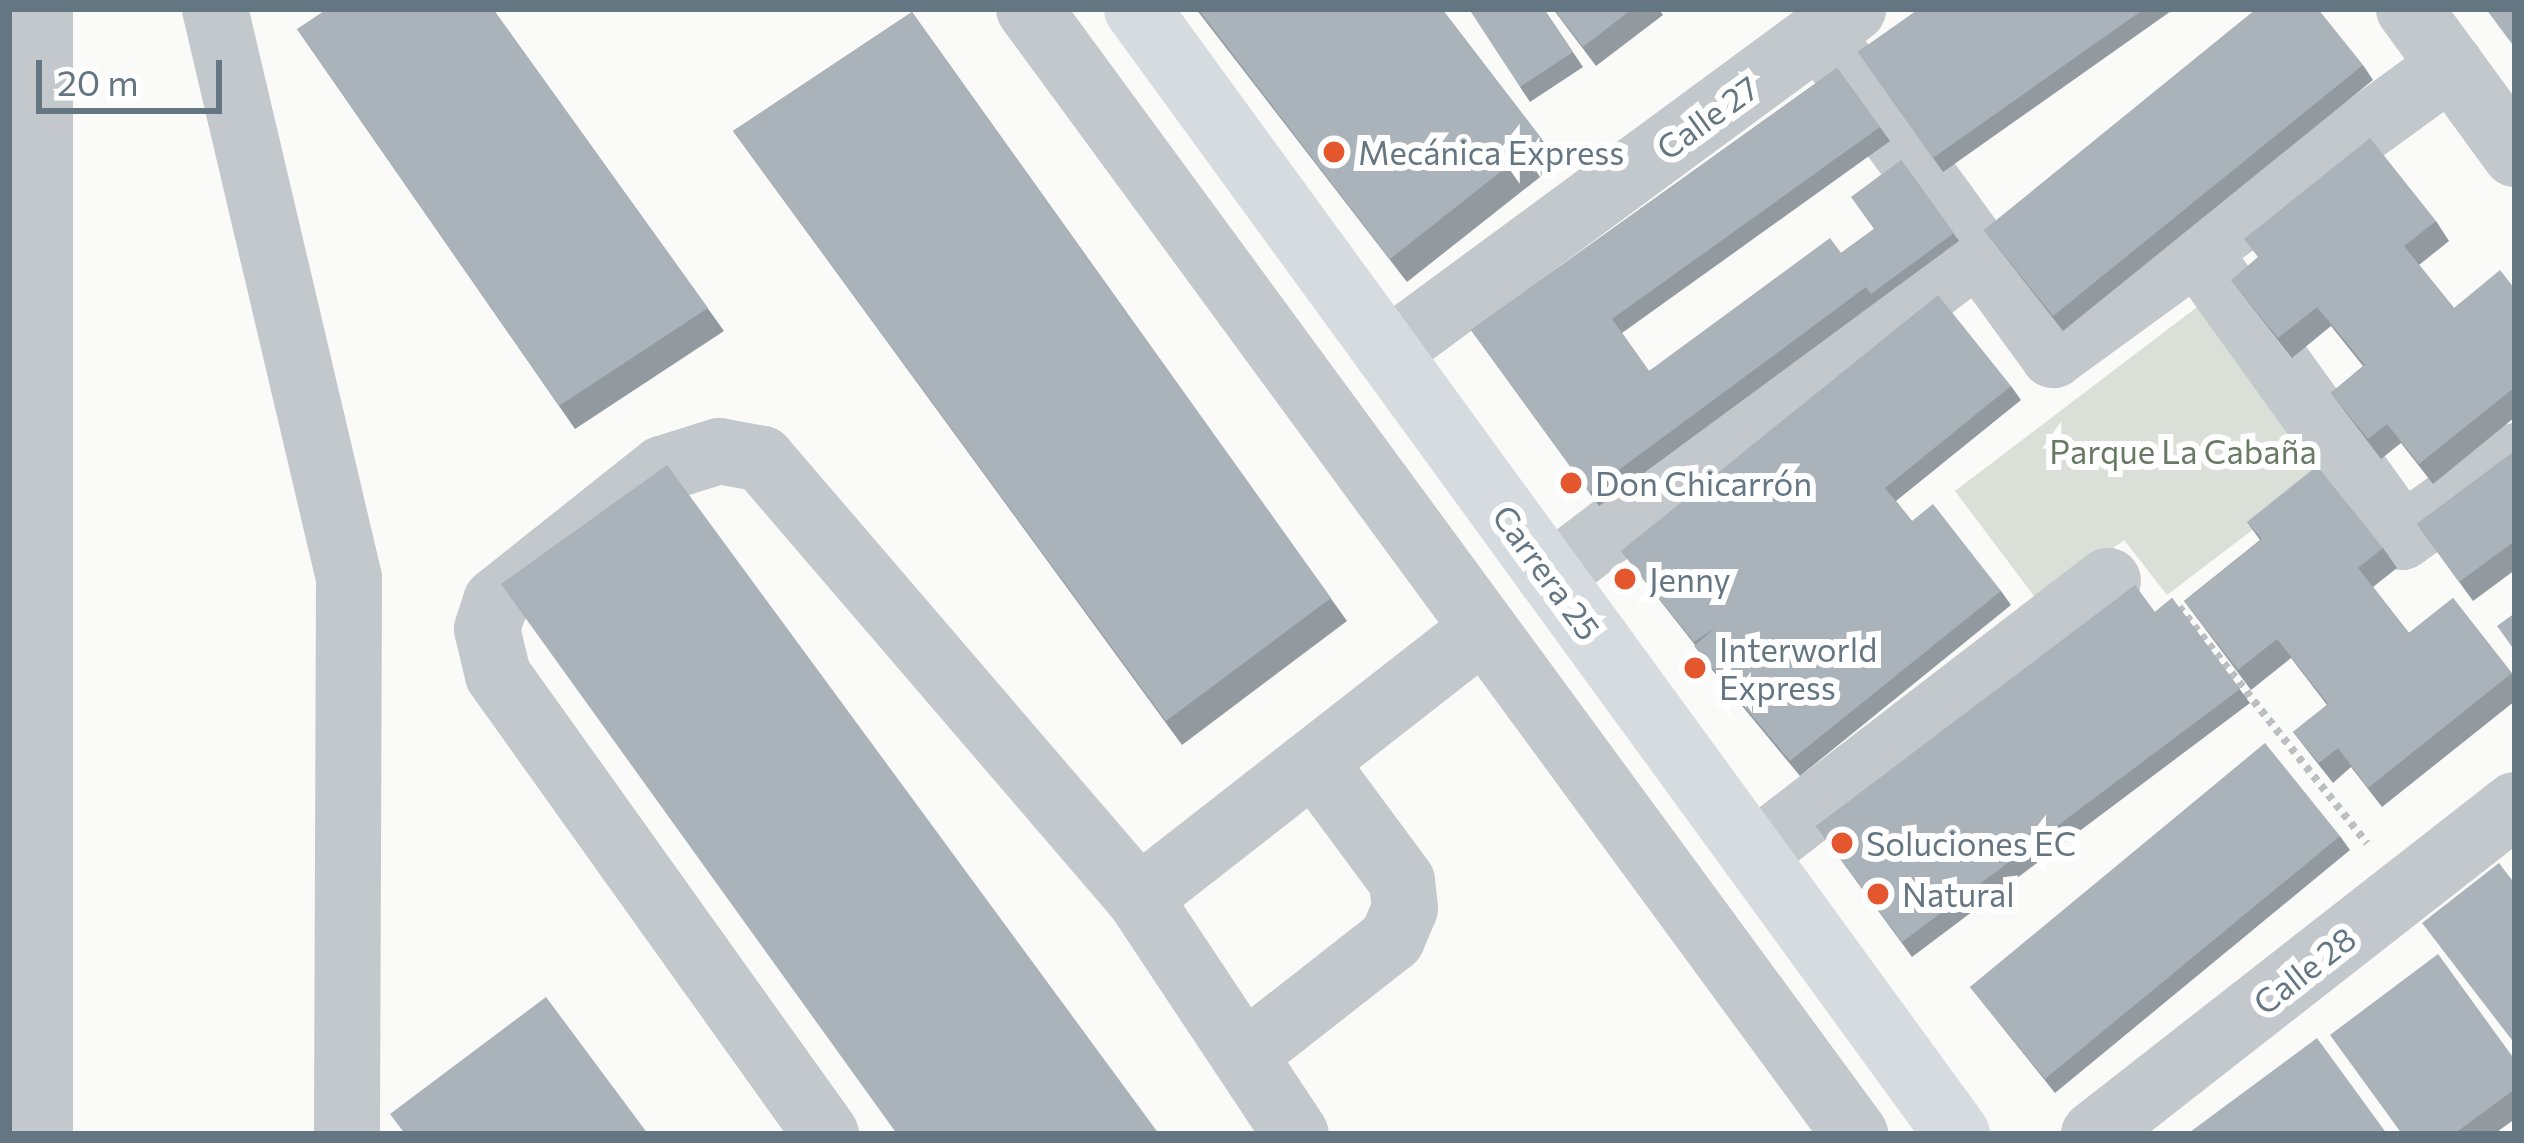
<!DOCTYPE html>
<meta charset="utf-8">
<style>
body{margin:0}
#map{position:relative;width:2524px;height:1143px;overflow:hidden;background:#fafaf8;font-family:Commissioner,sans-serif}
div>[style]{position:absolute}
.green>*{inset:0;background:#dadfd7}
.path>*{height:8px;margin-top:-4px;transform-origin:0;background:repeating-linear-gradient(90deg,#bbbfc2 0 6px,transparent 0 12px)}
.minor>*{height:66px;margin:-33px;padding:0 33px;transform-origin:33px;border-radius:33px;background:#c3c8cc}
.major>*{height:66px;margin:-33px;padding:0 33px;transform-origin:33px;border-radius:33px;background:#d6dbdf}
.wall>*{inset:0;background:#929a9f}
.building>*{inset:0;background:#aab3b9}
.dots>*{width:33px;height:33px;translate:-50% -50%;box-sizing:border-box;border:6px solid #fff;border-radius:50%}
span{translate:-50% -50%;white-space:nowrap;text-align:center;line-height:1.15;-webkit-text-stroke:12px #fff;paint-order:stroke}
.street-label{font-size:33px;color:#657683}
.poi-label{font-size:33px;color:#657683}
.left{translate:0 -50%;text-align:left}
.park-label{font-size:33px;color:#687a64}
.frame{position:absolute;inset:0;border:12px solid #657683;pointer-events:none}
.scale{position:absolute;left:36px;top:60px;width:186px;height:54px;box-sizing:border-box;border:6px solid #657683;border-top:0;padding-left:15px;font-size:36px;line-height:42px;white-space:nowrap;color:#657683;-webkit-text-stroke:9px #fff;paint-order:stroke}
</style>
<div id="map">
<div class="green">
<div style="clip-path:polygon(2205px 301px,2331px 470px,2167px 595px,2124px 540px,2040px 604px,1955px 491px)"></div>
</div>
<div class="path">
<div style="left:2173px;top:611px;width:7px;rotate:-34deg"></div>
<div style="left:2179px;top:607px;width:302px;rotate:51.5deg"></div>
</div>
<div class="minor">
<div style="left:40px;top:9px;width:1125px;rotate:90deg"></div>
<div style="left:215px;top:9px;width:585px;rotate:76.75deg"></div>
<div style="left:349px;top:578px;width:556px;rotate:90.21deg"></div>
<div style="left:1029px;top:9px;width:1396px;rotate:53.71deg"></div>
<div style="left:2409px;top:9px;width:180px;rotate:53.8deg"></div>
<div style="left:1820px;top:34px;width:397px;rotate:54deg"></div>
<div style="left:2053px;top:355px;width:492px;rotate:-36deg"></div>
<div style="left:2199px;top:254px;width:348px;rotate:54.3deg"></div>
<div style="left:2402px;top:537px;width:139px;rotate:-35.6deg"></div>
<div style="left:1387px;top:352px;width:579px;rotate:-36.35deg"></div>
<div style="left:1550px;top:576px;width:533px;rotate:-37.15deg"></div>
<div style="left:1753px;top:854px;width:448px;rotate:-37.6deg"></div>
<div style="left:1139px;top:898px;width:283px;rotate:56.4deg"></div>
<div style="left:1244px;top:1055px;width:188px;rotate:-38.1deg"></div>
<div style="left:1392px;top:939px;width:33px;rotate:-67deg"></div>
<div style="left:1405px;top:909px;width:28px;rotate:-96deg"></div>
<div style="left:1402px;top:881px;width:148px;rotate:-126.5deg"></div>
<div style="left:826px;top:1134px;width:564px;rotate:-125.55deg"></div>
<div style="left:498px;top:675px;width:47px;rotate:-103.4deg"></div>
<div style="left:487px;top:629px;width:29px;rotate:-72deg"></div>
<div style="left:496px;top:601px;width:212px;rotate:-38.5deg"></div>
<div style="left:662px;top:469px;width:60px;rotate:-17.5deg"></div>
<div style="left:719px;top:451px;width:44px;rotate:10.5deg"></div>
<div style="left:762px;top:459px;width:579px;rotate:49.35deg"></div>
<div style="left:1139px;top:898px;width:437px;rotate:-38deg"></div>
<div style="left:2094px;top:1134px;width:534px;rotate:-38.01deg"></div>
</div>
<div class="major">
<div style="left:1137px;top:9px;width:1392px;rotate:53.91deg"></div>
</div>
<div class="wall">
<div style="clip-path:polygon(493px 9px,724px 331px,575px 429px,297px 29px)"></div>
<div style="clip-path:polygon(1196px 9px,1442px 9px,1559px 162px,1407px 282px)"></div>
<div style="clip-path:polygon(1544px 9px,1583px 67px,1530px 102px,1520px 87px)"></div>
<div style="clip-path:polygon(1553px 9px,1659px 9px,1663px 15px,1596px 66px)"></div>
<div style="clip-path:polygon(1919px 9px,2174px 9px,1943px 172px,1858px 52px)"></div>
<div style="clip-path:polygon(912px 12px,1347px 621px,1182px 745px,733px 131px)"></div>
<div style="clip-path:polygon(2363px 65px,2373px 80px,2063px 331px,1984px 230px)"></div>
<div style="clip-path:polygon(1837px 68px,1890px 141px,1622px 333px,1649px 371px,1841px 253px,1874px 229px,1901px 160px,1959px 241px,1876px 302px,1875px 300px,1876px 302px,1599px 506px,1471px 330px)"></div>
<div style="clip-path:polygon(2436px 221px,2449px 241px,2419px 265px,2454px 308px,2515px 289px,2515px 417px,2433px 484px,2401px 443px,2381px 459px,2331px 393px,2363px 366px,2331px 326px,2292px 358px,2231px 280px)"></div>
<div style="clip-path:polygon(2011px 386px,2021px 400px,1896px 501px,1912px 521px,2001px 591px,2011px 605px,1800px 776px,1704px 660px,1695px 645px,1621px 551px)"></div>
<div style="clip-path:polygon(2515px 451px,2515px 570px,2473px 601px,2417px 524px)"></div>
<div style="clip-path:polygon(2247px 522px,2383px 548px,2397px 568px,2373px 587px,2409px 633px,2453px 598px,2515px 678px,2515px 701px,2382px 807px,2351px 767px,2333px 783px,2293px 732px,2327px 705px,2291px 658px,2251px 690px,2184px 601px,2260px 540px)"></div>
<div style="clip-path:polygon(2172px 598px,2250px 703px,1912px 957px,1816px 826px,2155px 612px)"></div>
<div style="clip-path:polygon(2340px 836px,2350px 850px,2055px 1093px,1970px 987px)"></div>
<div style="clip-path:polygon(2515px 1060px,2515px 1119px,2494px 1134px,2401px 1134px)"></div>
</div>
<div class="building">
<div style="clip-path:polygon(327px 9px,493px 9px,708px 308px,559px 406px,297px 29px)"></div>
<div style="clip-path:polygon(1198px 9px,1442px 9px,1542px 139px,1390px 259px)"></div>
<div style="clip-path:polygon(1469px 9px,1544px 9px,1573px 52px,1520px 87px)"></div>
<div style="clip-path:polygon(1554px 9px,1632px 9px,1583px 47px)"></div>
<div style="clip-path:polygon(1919px 9px,2144px 9px,1933px 158px,1858px 52px)"></div>
<div style="clip-path:polygon(2256px 9px,2318px 9px,2363px 65px,2053px 316px,1984px 230px)"></div>
<div style="clip-path:polygon(2486px 9px,2515px 9px,2515px 48px)"></div>
<div style="clip-path:polygon(912px 12px,1331px 598px,1166px 721px,733px 131px)"></div>
<div style="clip-path:polygon(1837px 68px,1880px 127px,1612px 319px,1649px 371px,1830px 238px,1866px 287px,1589px 492px,1471px 330px)"></div>
<div style="clip-path:polygon(2370px 138px,2436px 221px,2404px 246px,2454px 308px,2500px 270px,2515px 289px,2515px 387px,2419px 464px,2387px 424px,2368px 439px,2331px 393px,2365px 365px,2317px 307px,2278px 338px,2231px 280px,2258px 257px,2244px 239px)"></div>
<div style="clip-path:polygon(1901px 160px,1954px 233px,1871px 294px,1841px 253px,1874px 229px,1851px 197px)"></div>
<div style="clip-path:polygon(1938px 295px,2011px 386px,1885px 488px,1912px 521px,1933px 504px,2001px 591px,1790px 761px,1694px 646px,1716px 627px,1694px 642px,1621px 551px)"></div>
<div style="clip-path:polygon(2515px 451px,2515px 541px,2459px 582px,2417px 524px)"></div>
<div style="clip-path:polygon(667px 465px,1159px 1134px,897px 1134px,501px 584px)"></div>
<div style="clip-path:polygon(2317px 466px,2383px 548px,2358px 568px,2409px 633px,2453px 598px,2512px 673px,2368px 788px,2338px 748px,2319px 763px,2293px 732px,2328px 704px,2277px 639px,2238px 670px,2184px 601px,2262px 539px,2247px 522px)"></div>
<div style="clip-path:polygon(2135px 585px,2155px 612px,2172px 598px,2240px 689px,1902px 942px,1816px 826px)"></div>
<div style="clip-path:polygon(2515px 613px,2515px 651px,2497px 626px)"></div>
<div style="clip-path:polygon(2265px 743px,2340px 836px,2045px 1079px,1970px 987px)"></div>
<div style="clip-path:polygon(2499px 863px,2515px 884px,2515px 1044px,2422px 923px)"></div>
<div style="clip-path:polygon(2438px 954px,2515px 1060px,2515px 1089px,2454px 1134px,2402px 1134px,2330px 1035px)"></div>
<div style="clip-path:polygon(546px 997px,648px 1134px,405px 1134px,390px 1114px)"></div>
<div style="clip-path:polygon(2317px 1038px,2387px 1134px,2192px 1134px,2190px 1132px)"></div>
</div>
<div class="dots">
<div style="left:1334px;top:152px;background:#e4572e"></div>
<div style="left:1571px;top:483px;background:#e4572e"></div>
<div style="left:1625px;top:579px;background:#e4572e"></div>
<div style="left:1695px;top:668px;background:#e4572e"></div>
<div style="left:1842px;top:843px;background:#e4572e"></div>
<div style="left:1878px;top:894px;background:#e4572e"></div>
</div>
<div class="street-label">
<span style="left:1707px;top:117px;rotate:-36deg">Calle 27</span>
<span style="left:1547px;top:572px;rotate:54deg">Carrera 25</span>
<span style="left:2304px;top:970px;rotate:-38deg">Calle 28</span>
</div>
<div class="poi-label">
<span class="left" style="left:1358px;top:152px">Mecánica Express</span>
<span class="left" style="left:1595px;top:483px">Don Chicarrón</span>
<span class="left" style="left:1649px;top:579px">Jenny</span>
<span class="left" style="left:1719px;top:668px">Interworld<br>Express</span>
<span class="left" style="left:1866px;top:843px">Soluciones EC</span>
<span class="left" style="left:1902px;top:894px">Natural</span>
</div>
<div class="park-label">
<span style="left:2183px;top:451px">Parque La Cabaña</span>
</div>
<div class="frame"></div>
<div class="scale">20 m</div>
</div>
